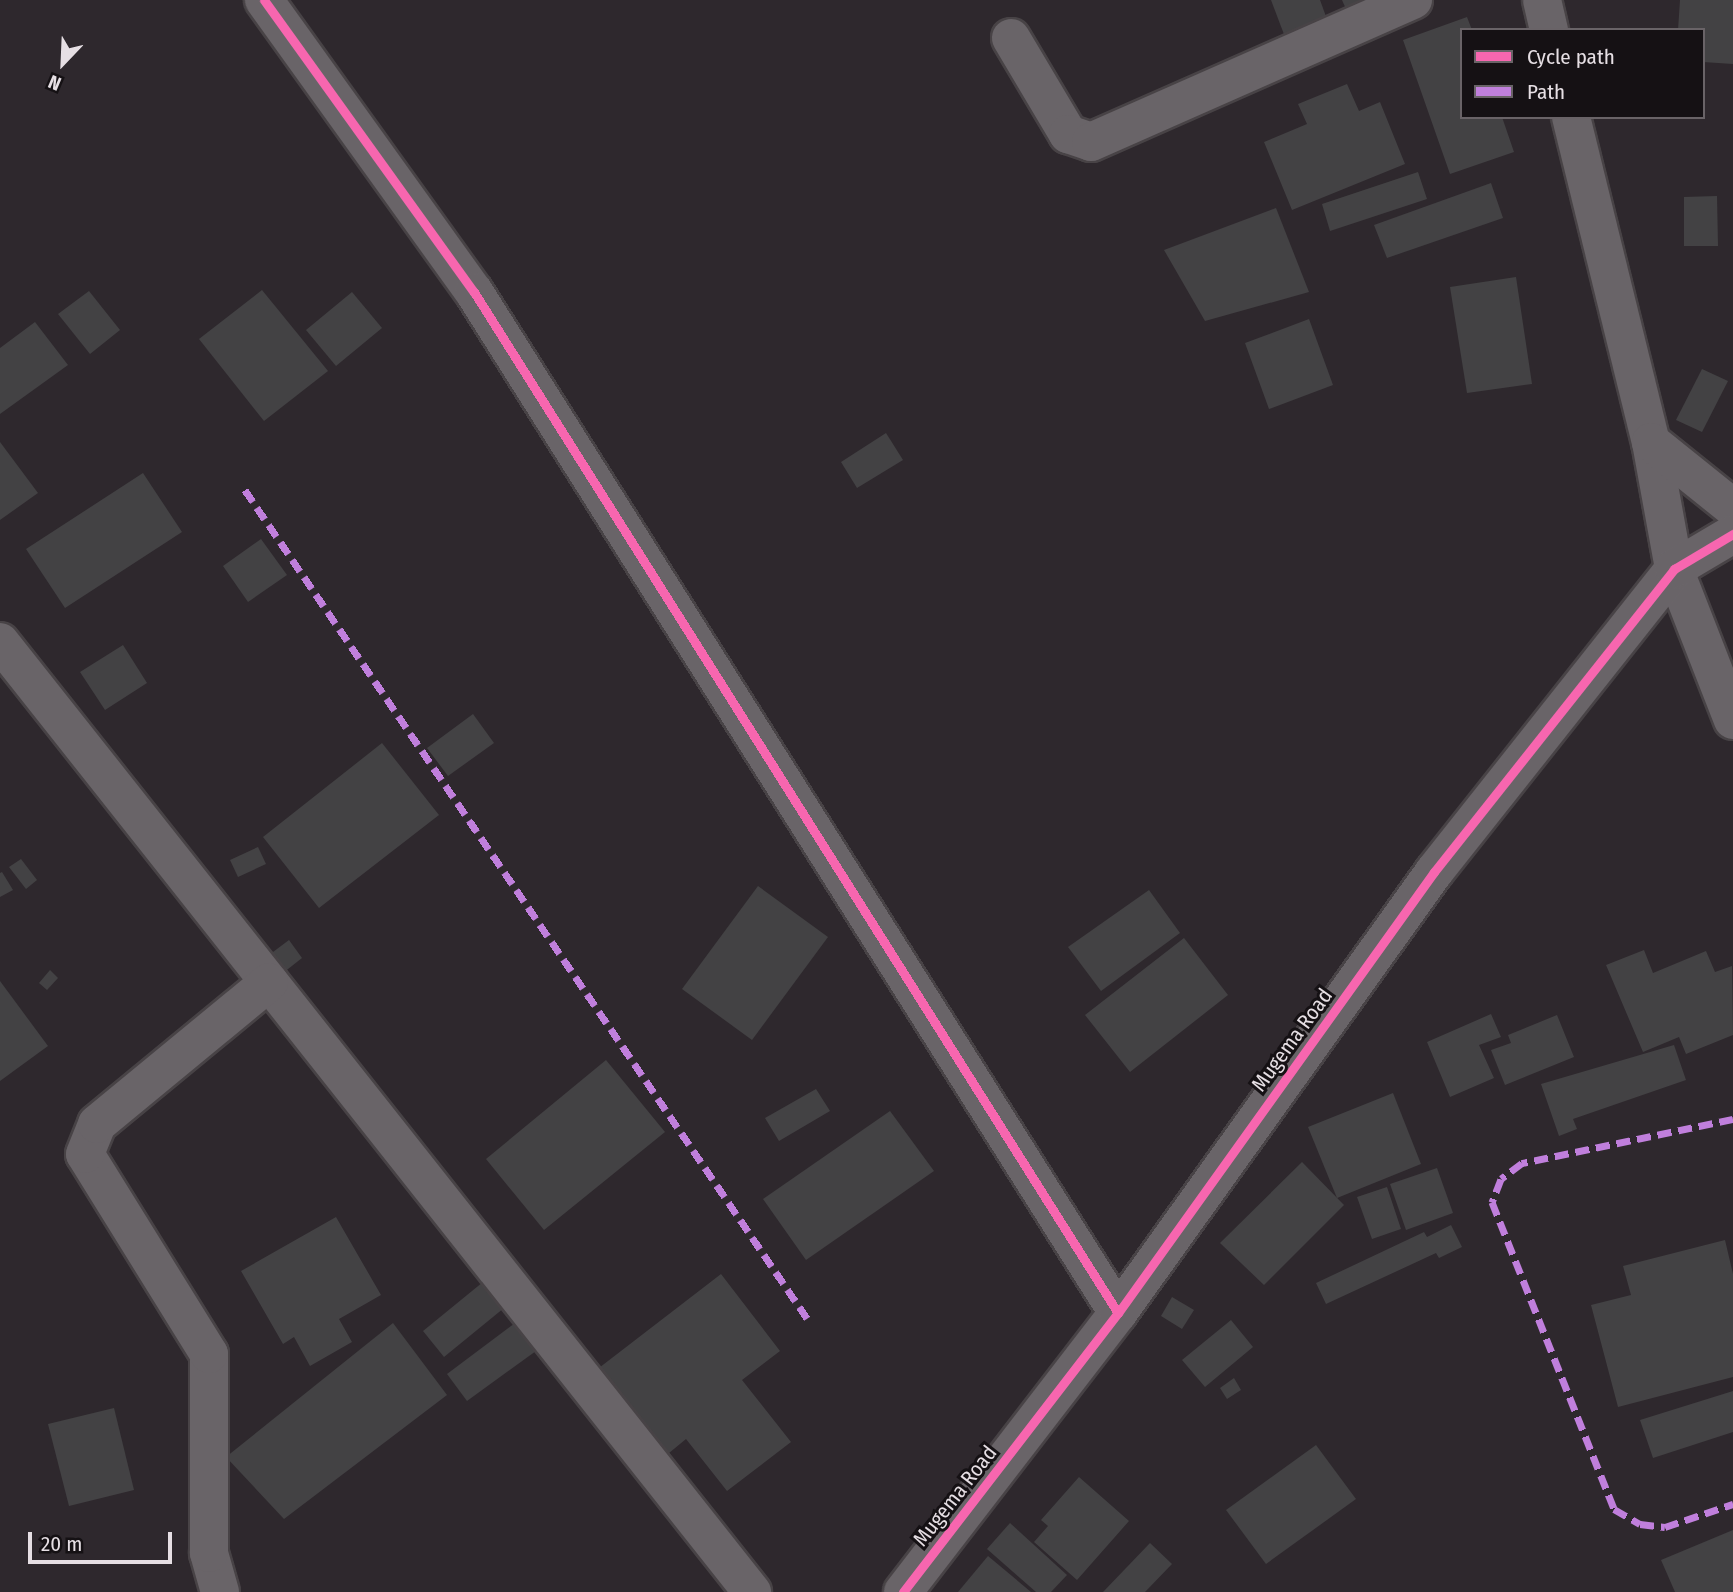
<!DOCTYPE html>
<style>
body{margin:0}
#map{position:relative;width:1733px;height:1592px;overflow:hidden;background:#2e282d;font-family:"Fira Sans Condensed",sans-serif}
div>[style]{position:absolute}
.building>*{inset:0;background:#434244}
.roads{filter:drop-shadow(2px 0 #484346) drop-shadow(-2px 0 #484346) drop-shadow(0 2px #484346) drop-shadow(0 -2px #484346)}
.minor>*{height:38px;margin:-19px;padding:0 19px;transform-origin:19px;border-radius:19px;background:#696468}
.quiet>*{height:7px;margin-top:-3.5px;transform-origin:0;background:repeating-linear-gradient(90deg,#c07fdc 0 14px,transparent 0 21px)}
.cycleway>*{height:9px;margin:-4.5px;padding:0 4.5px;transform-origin:4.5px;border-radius:4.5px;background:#f766af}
span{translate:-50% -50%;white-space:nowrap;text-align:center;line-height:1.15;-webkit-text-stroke:6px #151114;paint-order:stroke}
.street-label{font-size:21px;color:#e6dfe4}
.legend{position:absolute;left:1460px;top:28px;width:245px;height:91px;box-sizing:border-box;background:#151114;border:2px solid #696367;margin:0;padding:9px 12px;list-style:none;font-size:21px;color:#e6dfe4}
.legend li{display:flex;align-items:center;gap:14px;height:35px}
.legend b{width:35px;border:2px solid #696367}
.north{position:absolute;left:28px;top:28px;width:70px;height:70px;-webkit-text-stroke:5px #151114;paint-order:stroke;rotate:203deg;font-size:19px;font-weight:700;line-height:28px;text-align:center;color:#e6dfe4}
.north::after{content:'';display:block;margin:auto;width:24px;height:32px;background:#e6dfe4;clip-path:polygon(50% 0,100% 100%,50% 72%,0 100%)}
.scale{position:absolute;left:28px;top:1532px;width:144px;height:32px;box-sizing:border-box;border:4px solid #e6dfe4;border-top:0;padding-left:9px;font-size:21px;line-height:24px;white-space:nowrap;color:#e6dfe4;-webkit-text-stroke:5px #151114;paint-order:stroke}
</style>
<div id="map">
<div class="building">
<div style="clip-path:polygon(1271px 0,1320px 0,1328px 22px,1285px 37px)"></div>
<div style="clip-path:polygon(1342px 0,1367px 0,1346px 9px)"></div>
<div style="clip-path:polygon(1680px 0,1733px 0,1733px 64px,1703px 62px,1703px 30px,1678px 30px)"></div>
<div style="clip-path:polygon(1467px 17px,1472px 30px,1462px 30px,1462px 117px,1502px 117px,1514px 152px,1450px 174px,1403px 40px)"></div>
<div style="clip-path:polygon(1347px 84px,1359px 111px,1380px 102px,1405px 164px,1292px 210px,1264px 142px,1307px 124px,1298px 104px)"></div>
<div style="clip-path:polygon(1418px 172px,1427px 199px,1330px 231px,1322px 204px)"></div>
<div style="clip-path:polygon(1491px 183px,1503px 218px,1387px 258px,1374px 225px)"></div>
<div style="clip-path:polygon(1717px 196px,1718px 246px,1684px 246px,1684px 197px)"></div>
<div style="clip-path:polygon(1276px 208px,1309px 292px,1205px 321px,1164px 250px)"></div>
<div style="clip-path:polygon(1516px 277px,1532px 384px,1467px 393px,1450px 287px)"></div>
<div style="clip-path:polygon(262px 290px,328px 371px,264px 421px,199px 339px)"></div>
<div style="clip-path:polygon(89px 291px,120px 330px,90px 354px,58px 314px)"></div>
<div style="clip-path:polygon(352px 292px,382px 328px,336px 366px,306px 330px)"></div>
<div style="clip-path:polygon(1309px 319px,1333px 385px,1269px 409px,1245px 343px)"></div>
<div style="clip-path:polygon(35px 322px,68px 365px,0 414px,0 348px)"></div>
<div style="clip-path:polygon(1702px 369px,1728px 381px,1702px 432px,1676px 420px)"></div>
<div style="clip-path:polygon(886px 433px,903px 460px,857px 488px,841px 462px)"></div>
<div style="clip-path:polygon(0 442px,38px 493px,0 520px)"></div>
<div style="clip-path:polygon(143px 473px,182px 532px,65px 608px,26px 549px)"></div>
<div style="clip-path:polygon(261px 539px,287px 575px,248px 602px,223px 566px)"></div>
<div style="clip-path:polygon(123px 645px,147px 683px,105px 710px,80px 672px)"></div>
<div style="clip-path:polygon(473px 714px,494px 743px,448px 776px,427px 748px)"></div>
<div style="clip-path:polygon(382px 743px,439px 815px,319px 908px,263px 837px)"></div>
<div style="clip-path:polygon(258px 847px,266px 864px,238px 877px,230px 860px)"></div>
<div style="clip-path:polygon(21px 859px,37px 880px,26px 889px,9px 867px)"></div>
<div style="clip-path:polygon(2px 872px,13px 890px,0 897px,0 873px)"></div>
<div style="clip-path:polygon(758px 886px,828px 937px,752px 1040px,682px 989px)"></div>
<div style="clip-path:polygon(1149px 890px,1180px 933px,1101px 991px,1068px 947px)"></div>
<div style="clip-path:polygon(1184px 938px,1228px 995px,1130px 1072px,1085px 1015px)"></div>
<div style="clip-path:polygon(289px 940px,302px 958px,283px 973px,269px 955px)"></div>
<div style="clip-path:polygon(1644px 950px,1653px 973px,1706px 951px,1715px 972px,1732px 966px,1733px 1035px,1686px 1054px,1679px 1037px,1643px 1052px,1606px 965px)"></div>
<div style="clip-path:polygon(50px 970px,58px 978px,47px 990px,39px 983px)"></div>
<div style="clip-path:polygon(0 981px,48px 1046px,0 1081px)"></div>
<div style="clip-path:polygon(1491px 1014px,1501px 1037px,1479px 1045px,1494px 1078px,1450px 1097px,1427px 1042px)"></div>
<div style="clip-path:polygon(1557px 1015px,1574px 1057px,1505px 1085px,1491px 1050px,1511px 1043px,1508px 1035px)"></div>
<div style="clip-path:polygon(1674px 1045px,1686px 1080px,1573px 1119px,1577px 1129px,1559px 1136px,1541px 1084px)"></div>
<div style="clip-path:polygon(606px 1060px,665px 1132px,544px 1230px,486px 1159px)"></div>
<div style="clip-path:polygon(816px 1089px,830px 1111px,779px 1141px,765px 1118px)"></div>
<div style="clip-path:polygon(1393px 1093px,1421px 1164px,1337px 1198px,1308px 1127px)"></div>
<div style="clip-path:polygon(890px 1111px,934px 1171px,806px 1260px,763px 1199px)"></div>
<div style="clip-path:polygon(1302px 1162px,1344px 1205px,1264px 1285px,1220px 1243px)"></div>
<div style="clip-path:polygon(1437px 1168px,1453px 1213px,1406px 1230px,1390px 1184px)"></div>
<div style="clip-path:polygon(1387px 1187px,1401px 1229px,1372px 1239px,1357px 1197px)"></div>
<div style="clip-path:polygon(336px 1217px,381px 1295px,339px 1319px,352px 1342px,310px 1366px,294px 1337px,283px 1344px,241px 1271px)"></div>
<div style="clip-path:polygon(1451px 1225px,1462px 1247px,1439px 1258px,1436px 1253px,1326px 1304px,1316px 1283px,1424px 1232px,1427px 1237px)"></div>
<div style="clip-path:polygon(1725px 1240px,1733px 1274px,1733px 1377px,1618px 1407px,1591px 1305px,1631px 1295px,1623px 1266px)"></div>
<div style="clip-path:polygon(721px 1274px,780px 1351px,742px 1380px,791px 1442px,727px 1491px,686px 1439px,663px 1458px,595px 1371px)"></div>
<div style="clip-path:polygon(483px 1282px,504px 1308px,444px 1357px,423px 1331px)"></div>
<div style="clip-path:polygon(1172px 1297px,1194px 1310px,1182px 1329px,1161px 1316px)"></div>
<div style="clip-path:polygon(1231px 1320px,1253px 1347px,1205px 1387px,1182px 1360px)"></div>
<div style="clip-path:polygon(393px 1323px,447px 1395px,284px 1519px,226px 1457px)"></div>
<div style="clip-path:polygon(515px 1323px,536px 1351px,467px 1401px,447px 1374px)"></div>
<div style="clip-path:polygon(1234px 1378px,1241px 1390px,1227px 1399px,1220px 1388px)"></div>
<div style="clip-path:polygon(1733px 1391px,1733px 1432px,1653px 1458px,1640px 1420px)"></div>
<div style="clip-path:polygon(114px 1408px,134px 1490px,69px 1506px,48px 1424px)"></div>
<div style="clip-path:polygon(1316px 1445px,1356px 1499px,1266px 1564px,1226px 1510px)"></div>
<div style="clip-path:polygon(1079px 1477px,1129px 1521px,1077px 1580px,1034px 1542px,1048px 1526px,1041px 1520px)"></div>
<div style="clip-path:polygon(1010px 1523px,1067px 1575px,1051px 1592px,1036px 1592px,987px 1549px)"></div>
<div style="clip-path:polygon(1733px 1530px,1733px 1592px,1675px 1592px,1661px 1560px)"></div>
<div style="clip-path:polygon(1150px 1543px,1172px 1564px,1145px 1592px,1103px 1592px)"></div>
<div style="clip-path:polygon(988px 1556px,1031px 1592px,958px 1592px)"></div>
</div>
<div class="roads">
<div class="minor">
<div style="left:264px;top:0;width:360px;rotate:54.3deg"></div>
<div style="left:474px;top:292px;width:1207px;rotate:57.76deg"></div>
<div style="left:1542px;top:0;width:31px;rotate:77deg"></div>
<div style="left:1011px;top:38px;width:112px;rotate:59.3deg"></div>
<div style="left:1068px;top:134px;width:24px;rotate:19deg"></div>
<div style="left:1091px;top:142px;width:352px;rotate:-23.8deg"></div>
<div style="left:1571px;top:117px;width:335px;rotate:76.2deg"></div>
<div style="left:1651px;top:442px;width:129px;rotate:79.7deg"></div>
<div style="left:1674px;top:569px;width:162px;rotate:68.7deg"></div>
<div style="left:1651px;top:442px;width:105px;rotate:38.8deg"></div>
<div style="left:0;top:642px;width:1212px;rotate:51.64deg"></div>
<div style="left:220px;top:1592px;width:41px;rotate:-105.8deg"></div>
<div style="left:209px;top:1553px;width:199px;rotate:-90deg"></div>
<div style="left:209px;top:1354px;width:235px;rotate:-121.8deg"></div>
<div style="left:85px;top:1154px;width:32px;rotate:-68deg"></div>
<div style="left:97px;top:1124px;width:223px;rotate:-39.5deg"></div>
<div style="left:903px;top:1592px;width:352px;rotate:-52.4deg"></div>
<div style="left:1118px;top:1313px;width:543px;rotate:-54.38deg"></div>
<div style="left:1434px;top:872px;width:387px;rotate:-51.6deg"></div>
<div style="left:1674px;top:569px;width:69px;rotate:-30.7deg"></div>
</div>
</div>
<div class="quiet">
<div style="left:245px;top:490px;width:1004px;rotate:55.84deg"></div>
<div style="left:1733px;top:1119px;width:216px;rotate:168.2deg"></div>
<div style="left:1522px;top:1163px;width:26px;rotate:143deg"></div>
<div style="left:1501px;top:1179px;width:25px;rotate:111deg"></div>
<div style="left:1492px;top:1202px;width:330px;rotate:68.3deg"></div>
<div style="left:1614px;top:1509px;width:30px;rotate:30deg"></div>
<div style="left:1640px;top:1524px;width:25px;rotate:7deg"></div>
<div style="left:1665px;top:1527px;width:72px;rotate:-18.7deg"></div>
</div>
<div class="cycleway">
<div style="left:264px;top:0;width:360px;rotate:54.3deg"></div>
<div style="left:474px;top:292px;width:1207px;rotate:57.76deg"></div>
<div style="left:903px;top:1592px;width:352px;rotate:-52.4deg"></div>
<div style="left:1118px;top:1313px;width:543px;rotate:-54.38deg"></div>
<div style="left:1434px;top:872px;width:387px;rotate:-51.6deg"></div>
<div style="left:1674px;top:569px;width:69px;rotate:-30.7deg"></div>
</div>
<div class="street-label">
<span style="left:1292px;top:1040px;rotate:-54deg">Mugema Road</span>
<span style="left:955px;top:1496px;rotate:-52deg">Mugema Road</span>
</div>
<ul class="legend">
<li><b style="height:9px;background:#f766af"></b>Cycle path</li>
<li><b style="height:9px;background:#c07fdc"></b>Path</li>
</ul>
<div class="north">N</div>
<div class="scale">20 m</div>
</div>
